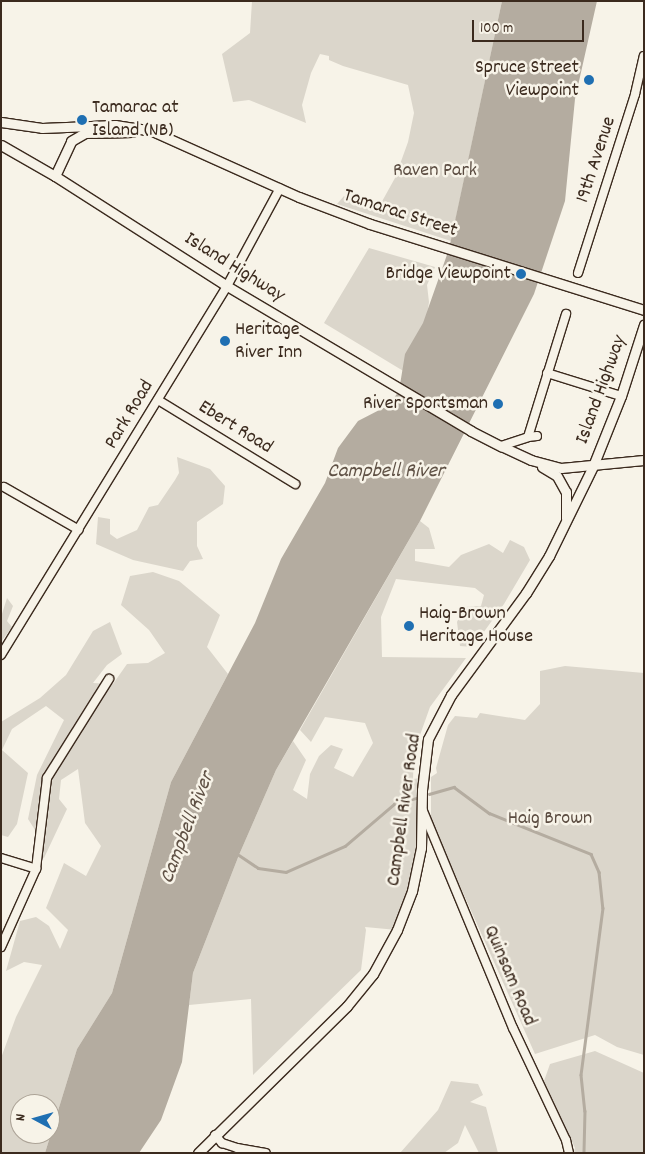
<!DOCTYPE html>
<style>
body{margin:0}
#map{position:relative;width:645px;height:1154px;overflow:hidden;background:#f7f3e8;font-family:Dekko,sans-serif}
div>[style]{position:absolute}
.green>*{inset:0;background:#dbd6cb}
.water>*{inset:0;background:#b4aca0}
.stream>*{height:2.5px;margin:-1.25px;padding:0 1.25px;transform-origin:1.25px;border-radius:1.25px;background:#b4aca0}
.roads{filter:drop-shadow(1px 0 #3b2a1e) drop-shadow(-1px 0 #3b2a1e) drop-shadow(0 1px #3b2a1e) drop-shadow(0 -1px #3b2a1e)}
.minor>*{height:8px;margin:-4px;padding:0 4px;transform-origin:4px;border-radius:4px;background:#f7f3e8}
.major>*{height:9px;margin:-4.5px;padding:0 4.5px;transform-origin:4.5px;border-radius:4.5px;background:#f7f3e8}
.dots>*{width:14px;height:14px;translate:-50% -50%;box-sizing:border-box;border:2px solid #f7f3e8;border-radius:50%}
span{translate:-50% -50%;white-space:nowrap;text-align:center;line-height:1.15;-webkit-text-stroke:5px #f7f3e8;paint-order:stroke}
.poi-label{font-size:20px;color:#3b2a1e}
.right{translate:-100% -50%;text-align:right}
.left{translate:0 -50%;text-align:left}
.street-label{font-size:20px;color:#3b2a1e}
.park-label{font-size:20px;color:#5b4c41}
.water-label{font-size:21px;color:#5f5145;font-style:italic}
.frame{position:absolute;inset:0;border:2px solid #3b2a1e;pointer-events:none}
.north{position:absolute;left:10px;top:1094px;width:50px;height:50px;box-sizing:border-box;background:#f7f3e8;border:1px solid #aca397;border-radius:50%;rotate:276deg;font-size:14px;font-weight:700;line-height:20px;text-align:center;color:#3b2a1e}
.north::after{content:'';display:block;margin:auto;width:18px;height:22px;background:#1f6fb2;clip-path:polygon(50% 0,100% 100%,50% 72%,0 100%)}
.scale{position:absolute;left:472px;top:20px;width:112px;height:22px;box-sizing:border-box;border:2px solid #3b2a1e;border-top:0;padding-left:6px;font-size:15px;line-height:18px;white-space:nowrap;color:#3b2a1e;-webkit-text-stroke:4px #f7f3e8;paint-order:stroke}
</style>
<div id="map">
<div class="green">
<div style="clip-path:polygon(252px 1px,502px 1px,451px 241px,337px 204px,344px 196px,380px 205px,395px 178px,408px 142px,414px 113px,408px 85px,343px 66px,329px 60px,329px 56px,320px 54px,311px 73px,302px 105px,306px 123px,249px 100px,233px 102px,222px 54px,250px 33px)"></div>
<div style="clip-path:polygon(369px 248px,435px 267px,427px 285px,429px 302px,427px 315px,405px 372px,324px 323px)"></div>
<div style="clip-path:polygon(177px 457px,210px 469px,225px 486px,223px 504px,197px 522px,197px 546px,203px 559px,190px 561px,183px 571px,133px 560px,96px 544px,98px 517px,110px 519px,110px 534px,117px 539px,137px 530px,149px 507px,158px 505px,175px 480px,179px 473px)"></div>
<div style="clip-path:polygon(420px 521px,429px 528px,435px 549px,415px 549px,415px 561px,449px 567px,461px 555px,489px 544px,503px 553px,510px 540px,524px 547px,530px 560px,504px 604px,473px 647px,460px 646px,457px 622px,464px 607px,481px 606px,484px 595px,475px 588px,396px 579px,381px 617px,382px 657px,466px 658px,430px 707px,414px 752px,413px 779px,421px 778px,425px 830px,397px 930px,365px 927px,366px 930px,361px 970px,253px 1075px,251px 999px,189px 1005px,193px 973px,239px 855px,276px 770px,293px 741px,306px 760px,293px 790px,307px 799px,310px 774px,319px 756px,331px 745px,343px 749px,334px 768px,353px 777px,373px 743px,365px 723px,325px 717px,311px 742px,300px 730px)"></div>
<div style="clip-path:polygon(evenodd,153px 572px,179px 581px,220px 615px,207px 647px,228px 674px,171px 782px,112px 993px,77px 1049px,45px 1153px,1px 1153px,1px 1058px,16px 1017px,42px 965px,24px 962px,6px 971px,20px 921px,36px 917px,49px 926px,60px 949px,68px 930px,46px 908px,64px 863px,86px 876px,101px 846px,85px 823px,78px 769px,61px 780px,59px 799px,67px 809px,44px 858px,35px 851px,37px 833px,28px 819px,37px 775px,64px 720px,46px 706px,12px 729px,2px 750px,28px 773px,17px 824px,8px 837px,1px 835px,1px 722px,40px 698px,66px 675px,93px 631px,110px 622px,122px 654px,107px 665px,93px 683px,113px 684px,127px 664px,148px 663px,165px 653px,149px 630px,121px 605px,130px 576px,153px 572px,20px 1104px,50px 1104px,50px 1134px,20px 1134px,20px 1104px)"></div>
<div style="clip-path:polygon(7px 598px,13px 606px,7px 621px,12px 627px,1px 642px,1px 617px)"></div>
<div style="clip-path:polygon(565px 666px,644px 673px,644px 1055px,617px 1047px,595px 1035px,535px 1054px,431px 821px,431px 777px,437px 773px,436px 768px,448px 725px,455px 716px,477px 718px,480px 713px,525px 720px,540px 704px,540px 671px)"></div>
<div style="clip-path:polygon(595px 1051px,644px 1073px,644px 1153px,574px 1153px,575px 1148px,544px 1081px,550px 1064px)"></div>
<div style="clip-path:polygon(451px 1081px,478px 1084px,483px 1095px,470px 1102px,486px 1107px,498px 1153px,479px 1153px,465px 1125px,458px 1143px,444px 1153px,400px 1153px,438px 1110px)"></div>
</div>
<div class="water">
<div style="clip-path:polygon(502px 1px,597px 1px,575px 99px,565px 201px,534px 294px,420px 521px,276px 770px,239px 855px,193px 973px,182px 1062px,161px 1120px,139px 1153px,45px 1153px,77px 1049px,112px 993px,171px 782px,255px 623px,281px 559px,325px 483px,338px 448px,358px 421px,389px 405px,399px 391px,405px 354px,423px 323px,449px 249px)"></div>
</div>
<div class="stream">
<div style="left:429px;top:794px;width:26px;rotate:-16deg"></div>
<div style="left:454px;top:787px;width:44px;rotate:36.6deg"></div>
<div style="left:489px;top:813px;width:110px;rotate:21.9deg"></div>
<div style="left:591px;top:854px;width:20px;rotate:66deg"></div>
<div style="left:599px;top:872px;width:36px;rotate:84deg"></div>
<div style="left:603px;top:908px;width:168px;rotate:97.5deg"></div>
<div style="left:581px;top:1075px;width:36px;rotate:84deg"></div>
<div style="left:585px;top:1111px;width:42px;rotate:91.4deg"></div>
<div style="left:239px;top:855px;width:23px;rotate:34deg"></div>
<div style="left:258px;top:868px;width:28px;rotate:8deg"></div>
<div style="left:286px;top:872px;width:64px;rotate:-23.8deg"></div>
<div style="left:345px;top:846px;width:65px;rotate:-40.6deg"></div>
<div style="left:394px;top:804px;width:23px;rotate:-15deg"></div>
</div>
<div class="roads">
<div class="minor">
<div style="left:578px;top:273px;width:188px;rotate:-72.3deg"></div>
<div style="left:635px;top:94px;width:39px;rotate:-77deg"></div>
<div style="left:547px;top:373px;width:77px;rotate:17.3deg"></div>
<div style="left:158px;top:400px;width:161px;rotate:31.5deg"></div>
<div style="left:528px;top:437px;width:129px;rotate:-72.8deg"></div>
<div style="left:501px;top:446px;width:28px;rotate:-18deg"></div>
<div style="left:528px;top:437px;width:9px;rotate:-6deg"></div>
<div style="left:4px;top:487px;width:86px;rotate:29.8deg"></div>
<div style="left:1px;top:655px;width:433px;rotate:-58.5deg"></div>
<div style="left:227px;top:286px;width:111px;rotate:-61.6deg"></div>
<div style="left:423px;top:811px;width:235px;rotate:67.5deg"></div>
<div style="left:513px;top:1028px;width:124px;rotate:64.7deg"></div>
<div style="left:566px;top:1140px;width:13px;rotate:77deg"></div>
<div style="left:1px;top:858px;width:37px;rotate:17deg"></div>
<div style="left:1px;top:947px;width:85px;rotate:-65.8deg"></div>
<div style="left:36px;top:869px;width:92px;rotate:-83.1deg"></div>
<div style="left:47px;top:778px;width:117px;rotate:-57.9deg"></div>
<div style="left:215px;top:1135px;width:11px;rotate:49deg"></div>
<div style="left:222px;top:1143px;width:16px;rotate:18deg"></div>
<div style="left:237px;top:1148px;width:29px;rotate:10deg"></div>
</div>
<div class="major">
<div style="left:1px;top:122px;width:41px;rotate:8.3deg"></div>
<div style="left:42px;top:128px;width:73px;rotate:-2.4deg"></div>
<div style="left:115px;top:125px;width:37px;rotate:9deg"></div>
<div style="left:152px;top:131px;width:161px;rotate:24.2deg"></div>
<div style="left:299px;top:197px;width:76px;rotate:20.8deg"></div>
<div style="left:370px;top:224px;width:287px;rotate:17.4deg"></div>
<div style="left:1px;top:145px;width:62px;rotate:29.9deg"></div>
<div style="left:55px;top:176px;width:204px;rotate:32.6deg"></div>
<div style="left:227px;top:286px;width:284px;rotate:30.7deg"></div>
<div style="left:471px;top:431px;width:34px;rotate:27deg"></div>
<div style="left:501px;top:446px;width:33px;rotate:25deg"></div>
<div style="left:531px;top:460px;width:31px;rotate:15deg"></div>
<div style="left:561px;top:468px;width:83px;rotate:-5.5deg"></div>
<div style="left:55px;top:176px;width:38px;rotate:-65deg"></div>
<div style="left:71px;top:141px;width:16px;rotate:-30deg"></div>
<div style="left:85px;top:133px;width:47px;rotate:-1.2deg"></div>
<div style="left:542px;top:467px;width:17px;rotate:31deg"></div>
<div style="left:557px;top:476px;width:18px;rotate:61deg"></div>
<div style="left:566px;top:492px;width:26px;rotate:90deg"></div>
<div style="left:198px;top:1153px;width:209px;rotate:-44.6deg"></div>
<div style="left:347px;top:1006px;width:41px;rotate:-50.9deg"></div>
<div style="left:373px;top:974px;width:50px;rotate:-61.4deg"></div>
<div style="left:397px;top:930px;width:42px;rotate:-69deg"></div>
<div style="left:412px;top:891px;width:44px;rotate:-78.2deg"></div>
<div style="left:421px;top:848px;width:58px;rotate:-89deg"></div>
<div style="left:422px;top:790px;width:51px;rotate:-83.3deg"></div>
<div style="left:428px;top:739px;width:50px;rotate:-62.4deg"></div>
<div style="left:451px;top:695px;width:127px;rotate:-53.7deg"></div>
<div style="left:526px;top:593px;width:44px;rotate:-58.1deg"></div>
<div style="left:549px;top:556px;width:100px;rotate:-63.9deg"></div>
<div style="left:593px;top:466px;width:75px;rotate:-68.2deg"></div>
<div style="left:621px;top:396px;width:75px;rotate:-72.1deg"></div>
</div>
</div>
<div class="dots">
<div style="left:589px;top:80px;background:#1f6fb2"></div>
<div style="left:82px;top:120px;background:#1f6fb2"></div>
<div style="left:521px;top:274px;background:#1f6fb2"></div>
<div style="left:225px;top:341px;background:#1f6fb2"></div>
<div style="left:498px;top:404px;background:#1f6fb2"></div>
<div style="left:409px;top:626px;background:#1f6fb2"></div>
</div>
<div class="poi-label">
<span class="right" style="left:579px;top:80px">Spruce Street<br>Viewpoint</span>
<span class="left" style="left:92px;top:120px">Tamarac at<br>Island (NB)</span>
<span class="right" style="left:511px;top:274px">Bridge Viewpoint</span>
<span class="left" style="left:235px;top:342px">Heritage<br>River Inn</span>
<span class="right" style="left:488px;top:404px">River Sportsman</span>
<span class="left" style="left:419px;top:626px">Haig-Brown<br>Heritage House</span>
</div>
<div class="street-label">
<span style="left:597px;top:160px;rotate:-72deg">19th Avenue</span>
<span style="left:400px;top:214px;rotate:18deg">Tamarac Street</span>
<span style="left:234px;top:268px;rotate:32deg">Island Highway</span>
<span style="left:602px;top:390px;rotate:-70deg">Island Highway</span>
<span style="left:130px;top:415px;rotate:-59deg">Park Road</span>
<span style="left:235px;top:428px;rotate:32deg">Ebert Road</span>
<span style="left:405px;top:810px;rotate:-82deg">Campbell River Road</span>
<span style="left:509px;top:976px;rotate:67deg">Quinsam Road</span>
</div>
<div class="park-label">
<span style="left:435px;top:171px">Raven Park</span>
<span style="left:550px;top:819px">Haig Brown</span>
</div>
<div class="water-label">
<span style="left:386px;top:472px">Campbell River</span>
<span style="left:188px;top:828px;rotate:-69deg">Campbell River</span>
</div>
<div class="frame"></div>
<div class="north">N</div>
<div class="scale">100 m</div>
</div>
